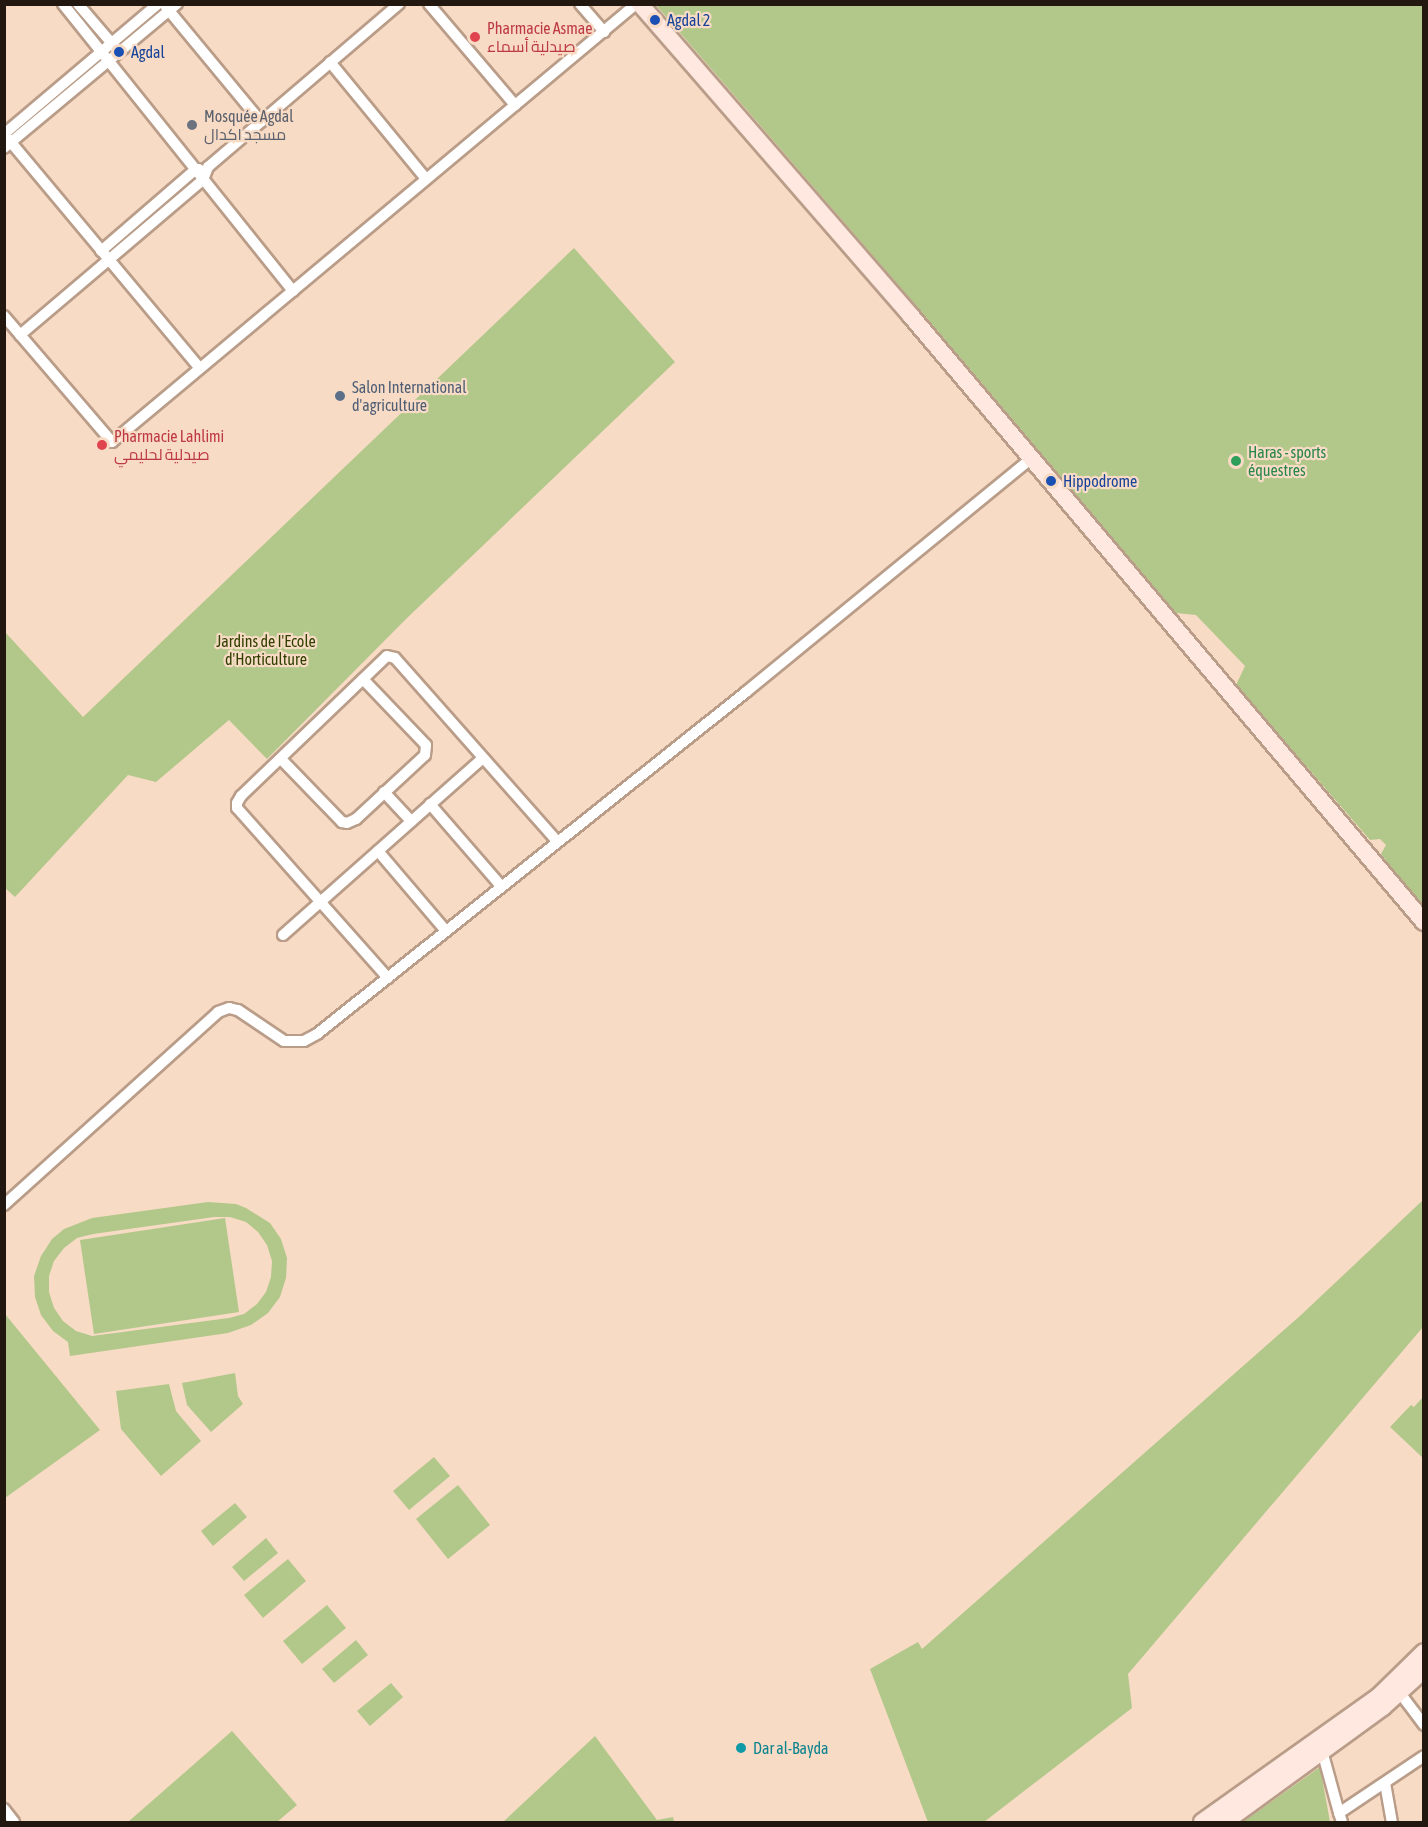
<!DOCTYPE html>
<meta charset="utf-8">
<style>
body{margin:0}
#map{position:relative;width:1428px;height:1827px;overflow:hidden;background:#f8dbc5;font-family:"Asap Condensed",Cairo,sans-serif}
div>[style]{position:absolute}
.green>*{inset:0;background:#b2c78a}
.roads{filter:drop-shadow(2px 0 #b99d89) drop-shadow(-2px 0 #b99d89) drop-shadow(0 2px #b99d89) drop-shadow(0 -2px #b99d89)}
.street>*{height:10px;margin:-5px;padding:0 5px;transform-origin:5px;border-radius:5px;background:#fff}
.secondary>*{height:16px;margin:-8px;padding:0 8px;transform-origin:8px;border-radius:8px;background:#fee8e0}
.dots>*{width:16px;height:16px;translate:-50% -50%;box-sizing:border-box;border:3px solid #f8dbc5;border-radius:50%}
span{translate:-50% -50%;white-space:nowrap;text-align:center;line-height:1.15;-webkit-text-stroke:4.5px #f8dbc5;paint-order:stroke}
.transit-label{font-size:16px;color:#164399}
.left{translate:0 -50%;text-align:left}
.health-label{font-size:16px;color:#be3a42}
.worship-label{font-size:16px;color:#5b616d}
.service-label{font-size:16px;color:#4e5e75}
.leisure-label{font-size:16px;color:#27864d}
.park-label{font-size:16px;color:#304000}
.culture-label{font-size:16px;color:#0d838f}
.frame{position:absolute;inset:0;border:6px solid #221810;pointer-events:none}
</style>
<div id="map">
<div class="green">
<div style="clip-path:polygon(656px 5px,1423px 5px,1423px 909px,1381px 854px,1386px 845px,1380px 839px,1370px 840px,1236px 685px,1245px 666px,1196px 615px,1176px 613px,919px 309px)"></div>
<div style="clip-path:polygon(574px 248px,675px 362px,406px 619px,267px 759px,229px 720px,156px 782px,128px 775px,15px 897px,4px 887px,5px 632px,83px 717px)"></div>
<div style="clip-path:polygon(1423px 1200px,1423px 1327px,1128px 1674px,1132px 1708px,984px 1822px,928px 1822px,870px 1669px,918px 1642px,922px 1649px,1301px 1315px)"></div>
<div style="clip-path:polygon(evenodd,208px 1202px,236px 1204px,246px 1208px,270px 1223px,281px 1239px,287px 1258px,286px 1278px,280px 1297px,268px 1313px,251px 1325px,228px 1333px,70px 1356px,68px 1342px,53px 1331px,41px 1315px,35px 1297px,34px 1276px,41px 1256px,52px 1239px,64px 1229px,92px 1218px,208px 1202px,214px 1217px,230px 1217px,246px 1222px,258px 1232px,267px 1245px,272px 1261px,271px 1277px,266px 1292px,257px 1304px,244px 1314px,229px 1318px,92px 1336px,76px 1331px,63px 1321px,54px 1308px,49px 1292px,49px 1276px,54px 1261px,64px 1248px,77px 1238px,93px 1234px,214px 1217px)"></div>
<div style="clip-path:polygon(225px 1218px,239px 1312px,94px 1334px,80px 1240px)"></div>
<div style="clip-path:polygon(5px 1314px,100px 1430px,5px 1498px,4px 1498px)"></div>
<div style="clip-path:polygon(235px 1373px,238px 1396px,243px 1404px,211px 1432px,187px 1405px,182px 1383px)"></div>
<div style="clip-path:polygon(169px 1384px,176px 1411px,201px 1441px,161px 1476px,121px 1429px,116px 1391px)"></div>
<div style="clip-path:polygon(1423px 1397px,1423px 1458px,1390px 1427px,1411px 1405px,1414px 1407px)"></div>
<div style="clip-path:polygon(434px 1457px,450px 1476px,409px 1510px,393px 1491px)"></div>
<div style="clip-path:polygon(458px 1485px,490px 1525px,448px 1559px,416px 1519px)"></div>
<div style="clip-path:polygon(235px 1503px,247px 1517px,213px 1546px,201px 1531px)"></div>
<div style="clip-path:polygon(266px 1538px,278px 1553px,244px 1581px,232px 1567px)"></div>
<div style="clip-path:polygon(288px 1559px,306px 1581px,263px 1618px,244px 1595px)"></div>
<div style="clip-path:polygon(327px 1605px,346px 1628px,302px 1664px,283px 1641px)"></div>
<div style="clip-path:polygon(356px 1640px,368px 1655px,334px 1683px,322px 1669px)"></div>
<div style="clip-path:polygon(391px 1683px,403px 1697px,370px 1726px,357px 1711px)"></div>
<div style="clip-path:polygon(232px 1731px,297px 1805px,277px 1822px,128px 1822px)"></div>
<div style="clip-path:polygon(595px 1736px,657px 1820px,673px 1817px,674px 1822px,503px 1822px)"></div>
<div style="clip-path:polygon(1320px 1767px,1330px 1822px,1243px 1822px)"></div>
</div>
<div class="roads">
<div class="street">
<div style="left:63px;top:4px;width:368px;rotate:51.3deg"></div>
<div style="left:78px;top:4px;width:57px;rotate:49.3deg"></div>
<div style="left:429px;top:4px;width:133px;rotate:49.6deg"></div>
<div style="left:580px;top:4px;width:37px;rotate:49deg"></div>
<div style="left:166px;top:7px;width:149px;rotate:50.4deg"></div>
<div style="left:330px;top:62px;width:151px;rotate:50.6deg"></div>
<div style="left:4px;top:134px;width:305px;rotate:50.1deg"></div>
<div style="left:4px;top:134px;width:202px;rotate:-40.2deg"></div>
<div style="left:4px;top:148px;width:225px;rotate:-39.8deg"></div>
<div style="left:101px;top:251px;width:124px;rotate:-40.8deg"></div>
<div style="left:195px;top:170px;width:4px;rotate:-14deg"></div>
<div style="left:4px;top:316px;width:166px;rotate:49.4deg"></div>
<div style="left:112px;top:442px;width:683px;rotate:-39.89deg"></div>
<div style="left:20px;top:335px;width:240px;rotate:-40.3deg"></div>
<div style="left:203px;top:180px;width:14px;rotate:-69deg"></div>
<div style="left:208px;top:167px;width:251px;rotate:-40.5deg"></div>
<div style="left:281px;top:759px;width:88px;rotate:45.9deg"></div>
<div style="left:342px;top:822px;width:5px;rotate:11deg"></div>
<div style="left:347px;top:823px;width:10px;rotate:-24deg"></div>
<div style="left:356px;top:819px;width:94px;rotate:-42.8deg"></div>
<div style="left:425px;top:755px;width:10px;rotate:-84deg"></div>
<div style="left:426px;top:745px;width:91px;rotate:-133.7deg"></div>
<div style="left:384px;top:792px;width:40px;rotate:47deg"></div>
<div style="left:430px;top:804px;width:108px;rotate:49.1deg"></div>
<div style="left:378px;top:851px;width:105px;rotate:49.6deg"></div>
<div style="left:283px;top:935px;width:267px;rotate:-41.5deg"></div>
<div style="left:388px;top:978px;width:227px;rotate:-131.6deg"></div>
<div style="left:237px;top:808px;width:5px;rotate:-90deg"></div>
<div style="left:237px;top:803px;width:8px;rotate:-60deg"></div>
<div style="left:241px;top:796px;width:202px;rotate:-43.8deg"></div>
<div style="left:387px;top:656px;width:8px;rotate:14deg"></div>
<div style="left:395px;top:658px;width:244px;rotate:48.5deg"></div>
<div style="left:4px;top:1205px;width:288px;rotate:-42deg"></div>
<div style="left:218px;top:1012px;width:12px;rotate:-20deg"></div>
<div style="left:229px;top:1008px;width:9px;rotate:13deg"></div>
<div style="left:238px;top:1010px;width:55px;rotate:34deg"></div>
<div style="left:284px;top:1041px;width:20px"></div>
<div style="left:304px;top:1041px;width:15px;rotate:-28deg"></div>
<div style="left:317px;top:1034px;width:549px;rotate:-38.56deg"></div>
<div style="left:746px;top:692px;width:370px;rotate:-39.3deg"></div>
<div style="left:1400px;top:1693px;width:40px;rotate:53deg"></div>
<div style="left:1321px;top:1747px;width:68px;rotate:74.7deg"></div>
<div style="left:1385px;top:1783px;width:40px;rotate:80deg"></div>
<div style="left:4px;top:1809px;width:16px;rotate:52deg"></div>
<div style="left:1342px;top:1822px;width:9px;rotate:-108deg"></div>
<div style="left:1339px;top:1813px;width:102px;rotate:-33.8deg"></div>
</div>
<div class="secondary">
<div style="left:640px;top:4px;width:413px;rotate:49deg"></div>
<div style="left:911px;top:316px;width:794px;rotate:49.75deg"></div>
<div style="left:1202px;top:1822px;width:216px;rotate:-35.4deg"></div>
<div style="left:1378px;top:1697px;width:64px;rotate:-44.4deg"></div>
<div style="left:1225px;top:1822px;width:195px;rotate:-36deg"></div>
<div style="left:1383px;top:1707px;width:55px;rotate:-42.1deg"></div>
</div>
</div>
<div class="dots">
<div style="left:655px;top:20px;background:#1a4fb4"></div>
<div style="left:475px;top:37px;background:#e0444e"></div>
<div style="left:119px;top:52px;background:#1a4fb4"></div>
<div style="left:192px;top:125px;background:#6b7280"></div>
<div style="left:340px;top:396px;background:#5c6f8a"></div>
<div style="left:102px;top:445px;background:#e0444e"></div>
<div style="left:1236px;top:461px;background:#2e9e5b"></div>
<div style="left:1051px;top:481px;background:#1a4fb4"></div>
<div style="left:741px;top:1748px;background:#0f9aa8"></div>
</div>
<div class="transit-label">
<span class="left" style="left:667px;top:20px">Agdal 2</span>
<span class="left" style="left:131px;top:52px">Agdal</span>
<span class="left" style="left:1063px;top:481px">Hippodrome</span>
</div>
<div class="health-label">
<span class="left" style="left:487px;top:37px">Pharmacie Asmae<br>صيدلية أسماء</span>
<span class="left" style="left:114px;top:445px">Pharmacie Lahlimi<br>صيدلية لحليمي</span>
</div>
<div class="worship-label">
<span class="left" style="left:204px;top:125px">Mosquée Agdal<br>مسجد اكدال</span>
</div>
<div class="service-label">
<span class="left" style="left:352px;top:396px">Salon International<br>d'agriculture</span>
</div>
<div class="leisure-label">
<span class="left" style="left:1248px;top:461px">Haras - sports<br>équestres</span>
</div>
<div class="park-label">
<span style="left:266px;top:650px">Jardins de I'Ecole<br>d'Horticulture</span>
</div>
<div class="culture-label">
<span class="left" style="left:753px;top:1748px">Dar al-Bayda</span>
</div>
<div class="frame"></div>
</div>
